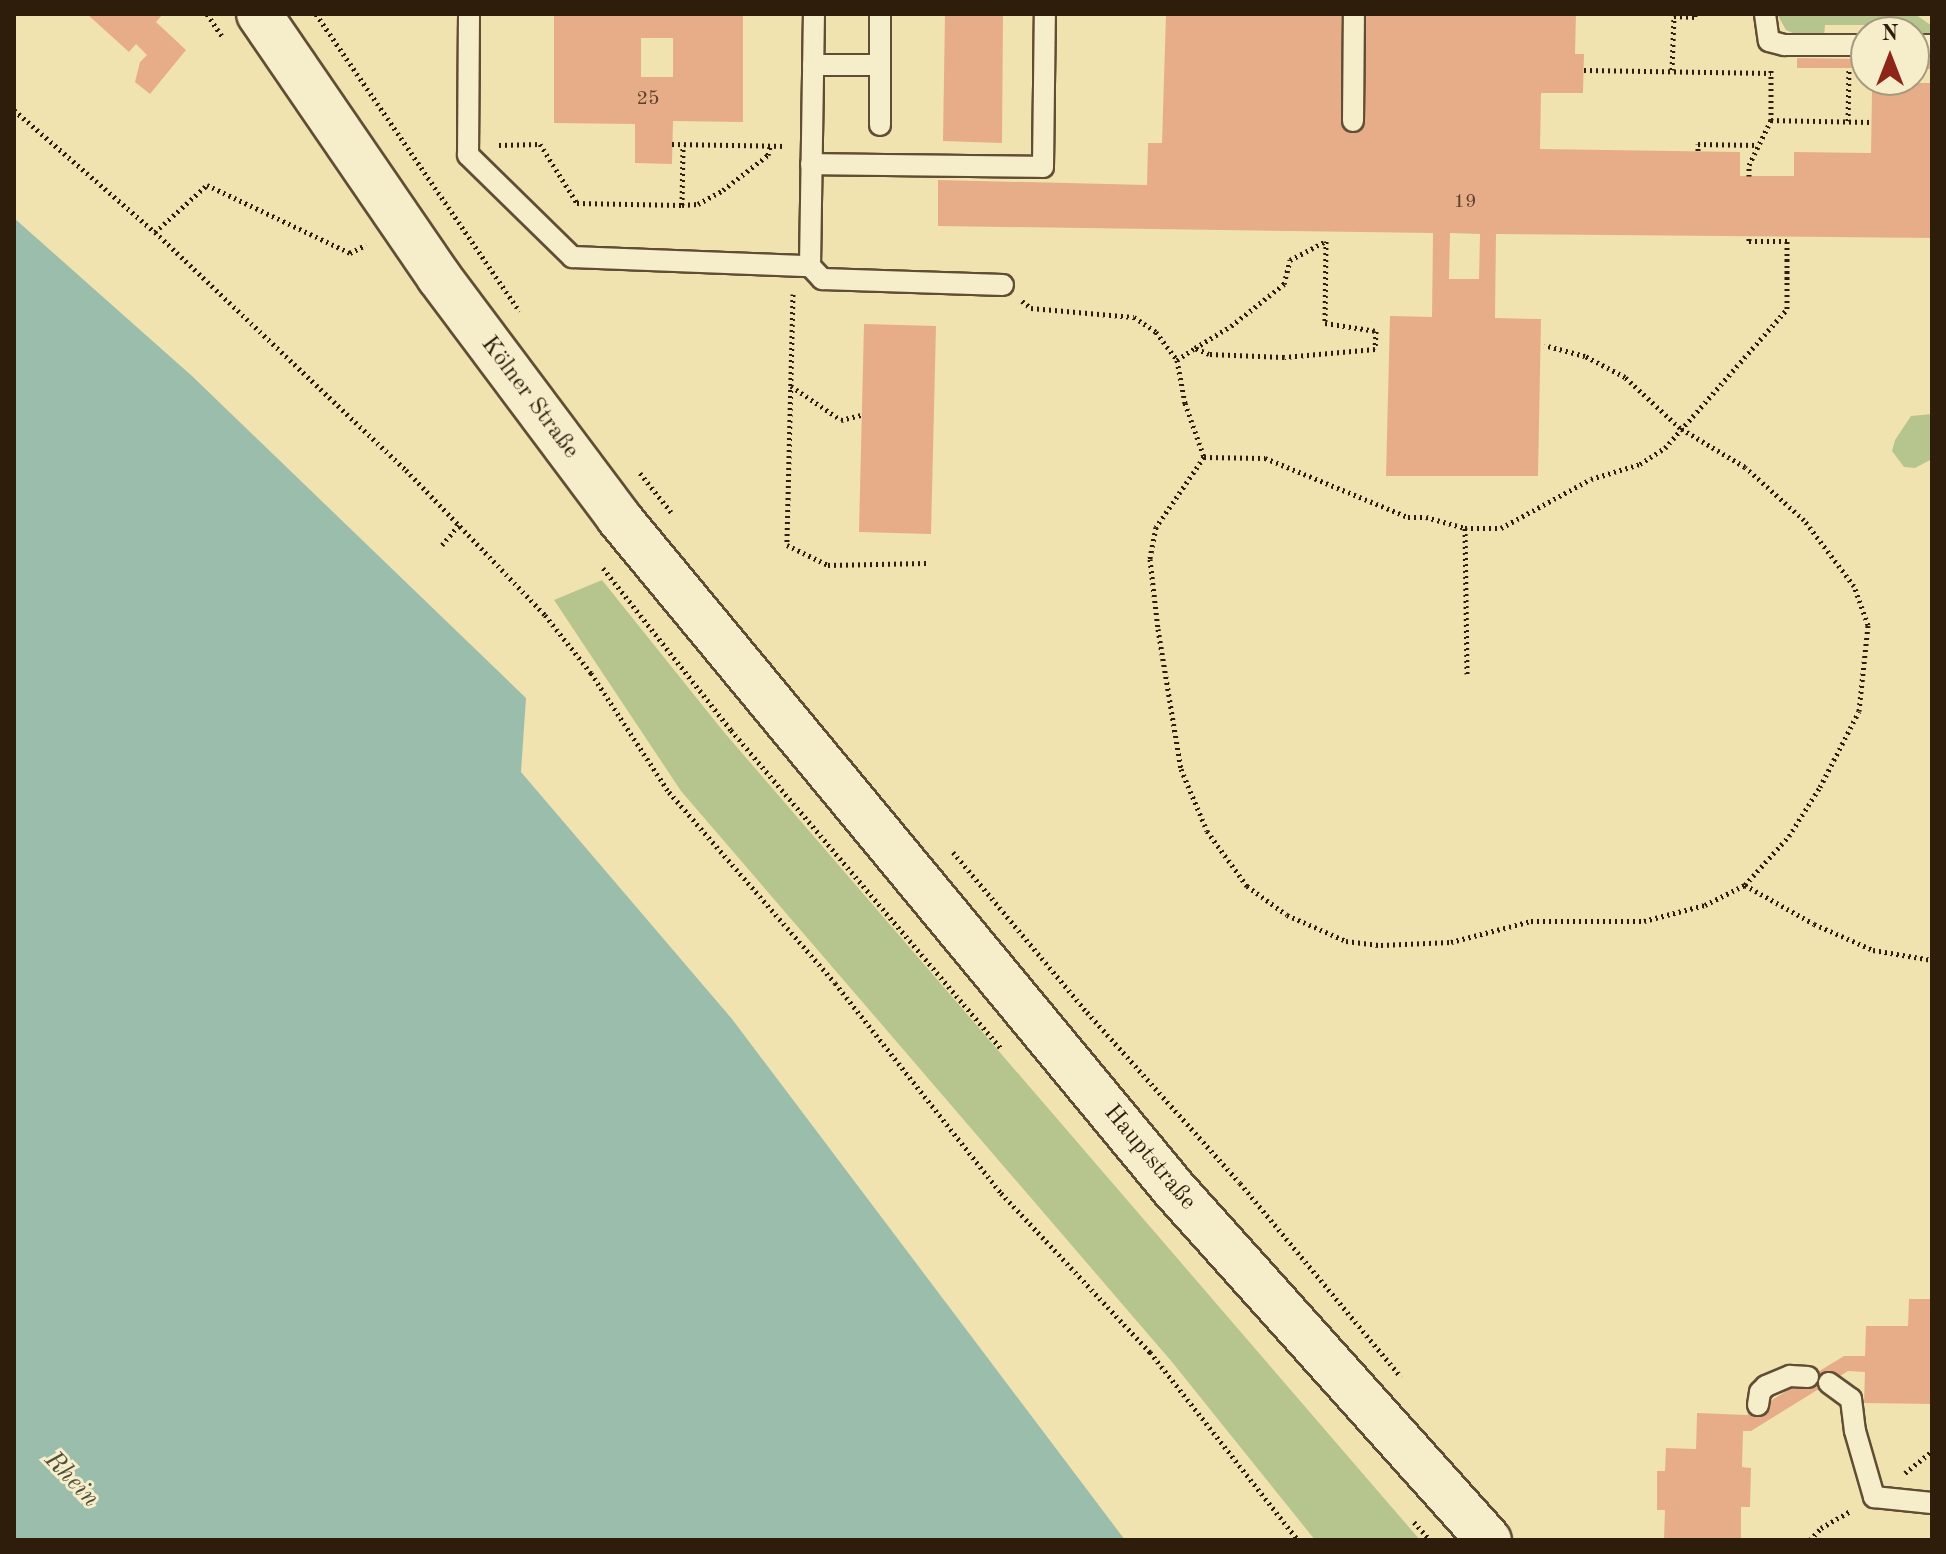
<!DOCTYPE html>
<meta charset="utf-8">
<style>
body{margin:0}
#map{position:relative;width:1946px;height:1554px;overflow:hidden;background:#f1e3af;font-family:"Old Standard TT",serif}
div>[style]{position:absolute}
.green>*{inset:0;background:#b6c58e}
.water>*{inset:0;background:#9bbeac}
.building>*{inset:0;background:#e7ad89}
.path>*{height:5px;margin-top:-2.5px;transform-origin:0;background:repeating-linear-gradient(90deg,#2f1d0b 0 2px,transparent 0 6px)}
.roads{filter:drop-shadow(2px 0 #604e34) drop-shadow(-2px 0 #604e34) drop-shadow(0 2px #604e34) drop-shadow(0 -2px #604e34)}
.lane>*{height:20px;margin:-10px;padding:0 10px;transform-origin:10px;border-radius:10px;background:#f6edcb}
.secondary>*{height:44px;margin:-22px;padding:0 22px;transform-origin:22px;border-radius:22px;background:#f6edcb}
span{translate:-50% -50%;white-space:nowrap;text-align:center;line-height:1.15;-webkit-text-stroke:6px #f6edcb;paint-order:stroke}
.number-label{font-size:20px;color:#5d412a}
.number-label span{-webkit-text-stroke-width:0}
.street-label{font-size:24px;color:#2f1d0b}
.water-label{font-size:26px;color:#4f4d3b;font-style:italic}
.frame{position:absolute;inset:0;border:16px solid #2f1d0b;pointer-events:none}
.north{position:absolute;left:1850px;top:16px;width:80px;height:80px;box-sizing:border-box;background:#f6edcb;border:2px solid #a69a7e;border-radius:50%;rotate:0deg;font-size:22px;font-weight:700;line-height:32px;text-align:center;color:#2f1d0b}
.north::after{content:'';display:block;margin:auto;width:28px;height:36px;background:#8f2418;clip-path:polygon(50% 0,100% 100%,50% 72%,0 100%)}
</style>
<div id="map">
<div class="green">
<div style="clip-path:polygon(1777px 14px,1915px 14px,1932px 26px,1932px 37px,1897px 32px,1896px 25px,1825px 25px,1824px 36px,1800px 36px,1786px 30px)"></div>
<div style="clip-path:polygon(1932px 414px,1932px 459px,1915px 468px,1904px 467px,1892px 451px,1895px 440px,1911px 416px)"></div>
<div style="clip-path:polygon(602px 580px,723px 731px,1420px 1540px,1315px 1540px,1172px 1362px,681px 791px,554px 600px)"></div>
</div>
<div class="water">
<div style="clip-path:polygon(14px 218px,192px 376px,526px 698px,521px 772px,732px 1019px,1125px 1540px,14px 1540px)"></div>
</div>
<div class="building">
<div style="clip-path:polygon(87px 14px,163px 14px,156px 22px,186px 50px,150px 94px,135px 82px,140px 62px,147px 55px,136px 44px,129px 52px)"></div>
<div style="clip-path:polygon(evenodd,554px 14px,743px 14px,743px 122px,673px 121px,672px 164px,635px 163px,635px 124px,554px 123px,554px 14px,641px 38px,673px 38px,673px 77px,641px 77px,641px 38px)"></div>
<div style="clip-path:polygon(945px 14px,1003px 14px,1002px 143px,943px 141px)"></div>
<div style="clip-path:polygon(evenodd,1166px 14px,1576px 14px,1575px 54px,1584px 54px,1583px 93px,1541px 93px,1540px 149px,1740px 152px,1740px 176px,1794px 176px,1794px 152px,1871px 153px,1872px 90px,1879px 83px,1932px 83px,1932px 238px,1496px 234px,1495px 318px,1541px 319px,1538px 476px,1386px 476px,1390px 316px,1432px 317px,1433px 233px,938px 226px,938px 180px,1147px 185px,1148px 143px,1162px 143px,1166px 14px,1450px 233px,1480px 234px,1479px 279px,1449px 279px,1450px 233px)"></div>
<div style="clip-path:polygon(1797px 58px,1866px 59px,1866px 68px,1797px 68px)"></div>
<div style="clip-path:polygon(1914px 60px,1932px 60px,1932px 69px,1914px 69px)"></div>
<div style="clip-path:polygon(864px 324px,936px 326px,931px 534px,859px 532px)"></div>
<div style="clip-path:polygon(1909px 1299px,1932px 1299px,1932px 1404px,1864px 1403px,1865px 1372px,1848px 1371px,1751px 1431px,1743px 1431px,1742px 1467px,1751px 1468px,1750px 1507px,1741px 1507px,1741px 1540px,1664px 1540px,1665px 1510px,1657px 1510px,1657px 1471px,1665px 1471px,1666px 1448px,1696px 1449px,1697px 1413px,1747px 1415px,1844px 1356px,1865px 1356px,1866px 1326px,1908px 1326px)"></div>
</div>
<div class="path">
<div style="left:207px;top:14px;width:27px;rotate:56deg"></div>
<div style="left:316px;top:14px;width:360px;rotate:55.6deg"></div>
<div style="left:1584px;top:70px;width:187px;rotate:0.9deg"></div>
<div style="left:1672px;top:70px;width:54px;rotate:-87.9deg"></div>
<div style="left:1674px;top:16px;width:21px;rotate:3deg"></div>
<div style="left:1695px;top:17px;width:3px;rotate:-90deg"></div>
<div style="left:14px;top:110px;width:186px;rotate:40.9deg"></div>
<div style="left:155px;top:232px;width:346px;rotate:43.5deg"></div>
<div style="left:406px;top:470px;width:201px;rotate:46.2deg"></div>
<div style="left:545px;top:615px;width:74px;rotate:51.6deg"></div>
<div style="left:591px;top:673px;width:142px;rotate:56.8deg"></div>
<div style="left:669px;top:792px;width:253px;rotate:49deg"></div>
<div style="left:835px;top:983px;width:268px;rotate:51.7deg"></div>
<div style="left:1001px;top:1193px;width:218px;rotate:46.9deg"></div>
<div style="left:1150px;top:1352px;width:239px;rotate:51.8deg"></div>
<div style="left:1771px;top:120px;width:100px;rotate:1.1deg"></div>
<div style="left:1848px;top:121px;width:51px;rotate:-88.9deg"></div>
<div style="left:672px;top:144px;width:113px;rotate:1deg"></div>
<div style="left:499px;top:145px;width:41px;rotate:-1.4deg"></div>
<div style="left:540px;top:144px;width:70px;rotate:57.9deg"></div>
<div style="left:577px;top:203px;width:105px;rotate:1.1deg"></div>
<div style="left:682px;top:205px;width:60px;rotate:-89deg"></div>
<div style="left:1698px;top:151px;width:7px;rotate:-90deg"></div>
<div style="left:1698px;top:144px;width:60px;rotate:1deg"></div>
<div style="left:1749px;top:176px;width:11px;rotate:-90deg"></div>
<div style="left:1749px;top:165px;width:50px;rotate:-63.9deg"></div>
<div style="left:1771px;top:120px;width:50px;rotate:-90deg"></div>
<div style="left:682px;top:205px;width:16px;rotate:-4deg"></div>
<div style="left:698px;top:204px;width:29px;rotate:-29deg"></div>
<div style="left:723px;top:190px;width:57px;rotate:-37.9deg"></div>
<div style="left:768px;top:155px;width:9px;rotate:-77deg"></div>
<div style="left:155px;top:232px;width:70px;rotate:-42.1deg"></div>
<div style="left:207px;top:185px;width:158px;rotate:25.4deg"></div>
<div style="left:350px;top:253px;width:18px;rotate:-27deg"></div>
<div style="left:793px;top:294px;width:251px;rotate:91.4deg"></div>
<div style="left:787px;top:545px;width:46px;rotate:26deg"></div>
<div style="left:828px;top:565px;width:98px;rotate:-1.2deg"></div>
<div style="left:1022px;top:301px;width:11px;rotate:38deg"></div>
<div style="left:1031px;top:308px;width:103px;rotate:5deg"></div>
<div style="left:1134px;top:317px;width:27px;rotate:34deg"></div>
<div style="left:1156px;top:332px;width:35px;rotate:53deg"></div>
<div style="left:1177px;top:360px;width:44px;rotate:79.5deg"></div>
<div style="left:1185px;top:403px;width:57px;rotate:70.6deg"></div>
<div style="left:1204px;top:457px;width:85px;rotate:124.4deg"></div>
<div style="left:1156px;top:527px;width:33px;rotate:101deg"></div>
<div style="left:1150px;top:559px;width:70px;rotate:83.5deg"></div>
<div style="left:1158px;top:629px;width:142px;rotate:80.7deg"></div>
<div style="left:1181px;top:769px;width:67px;rotate:67.2deg"></div>
<div style="left:1207px;top:831px;width:68px;rotate:54deg"></div>
<div style="left:1247px;top:886px;width:49px;rotate:35.9deg"></div>
<div style="left:1287px;top:915px;width:64px;rotate:23.8deg"></div>
<div style="left:1346px;top:941px;width:35px;rotate:7deg"></div>
<div style="left:1381px;top:945px;width:70px;rotate:-2.5deg"></div>
<div style="left:1451px;top:942px;width:83px;rotate:-14.7deg"></div>
<div style="left:1531px;top:921px;width:113px"></div>
<div style="left:1644px;top:921px;width:63px;rotate:-14.7deg"></div>
<div style="left:1705px;top:905px;width:45px;rotate:-26.6deg"></div>
<div style="left:1745px;top:885px;width:66px;rotate:-48.1deg"></div>
<div style="left:1789px;top:836px;width:58px;rotate:-57.7deg"></div>
<div style="left:1820px;top:787px;width:85px;rotate:-62.8deg"></div>
<div style="left:1859px;top:711px;width:86px;rotate:-84deg"></div>
<div style="left:1868px;top:625px;width:41px;rotate:-109.7deg"></div>
<div style="left:1854px;top:586px;width:83px;rotate:-127.1deg"></div>
<div style="left:1804px;top:520px;width:79px;rotate:-138.1deg"></div>
<div style="left:1745px;top:467px;width:76px;rotate:-149deg"></div>
<div style="left:1680px;top:428px;width:75px;rotate:-137.2deg"></div>
<div style="left:1625px;top:377px;width:45px;rotate:-152.3deg"></div>
<div style="left:1585px;top:356px;width:42px;rotate:-165deg"></div>
<div style="left:1177px;top:360px;width:22px;rotate:-34deg"></div>
<div style="left:1195px;top:348px;width:42px;rotate:-31.4deg"></div>
<div style="left:1231px;top:326px;width:68px;rotate:-38.4deg"></div>
<div style="left:1284px;top:284px;width:25px;rotate:-76deg"></div>
<div style="left:1290px;top:260px;width:41px;rotate:-27.8deg"></div>
<div style="left:1326px;top:241px;width:82px;rotate:90.7deg"></div>
<div style="left:1325px;top:323px;width:52px;rotate:8.9deg"></div>
<div style="left:1376px;top:331px;width:18px;rotate:93deg"></div>
<div style="left:1375px;top:349px;width:91px;rotate:175deg"></div>
<div style="left:1284px;top:357px;width:75px;rotate:-177.7deg"></div>
<div style="left:1209px;top:354px;width:15px;rotate:-157deg"></div>
<div style="left:791px;top:386px;width:60px;rotate:34.2deg"></div>
<div style="left:841px;top:420px;width:21px;rotate:-14deg"></div>
<div style="left:1204px;top:457px;width:61px;rotate:0.9deg"></div>
<div style="left:1265px;top:458px;width:155px;rotate:22.4deg"></div>
<div style="left:1408px;top:517px;width:18px"></div>
<div style="left:1426px;top:517px;width:41px;rotate:15.8deg"></div>
<div style="left:1465px;top:528px;width:36px"></div>
<div style="left:1501px;top:528px;width:102px;rotate:-28.6deg"></div>
<div style="left:1591px;top:479px;width:51px;rotate:-17deg"></div>
<div style="left:1640px;top:464px;width:30px;rotate:-33deg"></div>
<div style="left:1665px;top:448px;width:185px;rotate:-48.7deg"></div>
<div style="left:1787px;top:309px;width:68px;rotate:-90deg"></div>
<div style="left:1787px;top:241px;width:38px;rotate:180deg"></div>
<div style="left:1749px;top:241px;width:4px;rotate:-90deg"></div>
<div style="left:640px;top:473px;width:50px;rotate:51.5deg"></div>
<div style="left:1465px;top:528px;width:146px;rotate:89.2deg"></div>
<div style="left:442px;top:545px;width:26px;rotate:-50deg"></div>
<div style="left:603px;top:568px;width:206px;rotate:51.7deg"></div>
<div style="left:731px;top:730px;width:419px;rotate:49.7deg"></div>
<div style="left:953px;top:852px;width:209px;rotate:50.1deg"></div>
<div style="left:1087px;top:1012px;width:229px;rotate:48.2deg"></div>
<div style="left:1240px;top:1183px;width:252px;rotate:50.3deg"></div>
<div style="left:1745px;top:885px;width:79px;rotate:29.5deg"></div>
<div style="left:1814px;top:924px;width:64px;rotate:23.8deg"></div>
<div style="left:1873px;top:950px;width:60px;rotate:9.6deg"></div>
<div style="left:1905px;top:1473px;width:35px;rotate:-39deg"></div>
<div style="left:1414px;top:1522px;width:24px;rotate:48deg"></div>
<div style="left:1810px;top:1540px;width:16px;rotate:-47deg"></div>
<div style="left:1821px;top:1528px;width:34px;rotate:-30deg"></div>
</div>
<div class="roads">
<div class="lane">
<div style="left:469px;top:14px;width:141px;rotate:90.4deg"></div>
<div style="left:468px;top:155px;width:146px;rotate:44.4deg"></div>
<div style="left:572px;top:257px;width:238px;rotate:2.2deg"></div>
<div style="left:810px;top:266px;width:18px;rotate:47deg"></div>
<div style="left:822px;top:279px;width:181px;rotate:1.9deg"></div>
<div style="left:1765px;top:14px;width:27px;rotate:82deg"></div>
<div style="left:1769px;top:41px;width:16px;rotate:15deg"></div>
<div style="left:1784px;top:45px;width:82px"></div>
<div style="left:1914px;top:45px;width:18px"></div>
<div style="left:813px;top:65px;width:67px"></div>
<div style="left:880px;top:65px;width:51px;rotate:-90deg"></div>
<div style="left:1353px;top:121px;width:107px;rotate:-89.5deg"></div>
<div style="left:880px;top:125px;width:60px;rotate:-90deg"></div>
<div style="left:811px;top:164px;width:232px;rotate:0.7deg"></div>
<div style="left:1043px;top:167px;width:153px;rotate:-89.3deg"></div>
<div style="left:810px;top:266px;width:252px;rotate:-89.1deg"></div>
<div style="left:1829px;top:1383px;width:27px;rotate:36deg"></div>
<div style="left:1851px;top:1399px;width:32px;rotate:83deg"></div>
<div style="left:1855px;top:1431px;width:69px;rotate:73.9deg"></div>
<div style="left:1874px;top:1497px;width:58px;rotate:5.9deg"></div>
<div style="left:1758px;top:1405px;width:13px;rotate:-81deg"></div>
<div style="left:1760px;top:1392px;width:8px;rotate:-45deg"></div>
<div style="left:1766px;top:1386px;width:26px;rotate:-23deg"></div>
<div style="left:1790px;top:1376px;width:18px;rotate:3deg"></div>
</div>
<div class="secondary">
<div style="left:259px;top:14px;width:319px;rotate:55.6deg"></div>
<div style="left:439px;top:277px;width:301px;rotate:53.2deg"></div>
<div style="left:619px;top:518px;width:869px;rotate:50.41deg"></div>
<div style="left:1173px;top:1188px;width:473px;rotate:48.1deg"></div>
</div>
</div>
<div class="number-label">
<span style="left:648px;top:99px">25</span>
<span style="left:1465px;top:202px">19</span>
</div>
<div class="street-label">
<span style="left:529px;top:398px;rotate:53deg">Kölner Straße</span>
<span style="left:1149px;top:1158px;rotate:50deg">Hauptstraße</span>
</div>
<div class="water-label">
<span style="left:71px;top:1480px;rotate:46deg">Rhein</span>
</div>
<div class="frame"></div>
<div class="north">N</div>
</div>
